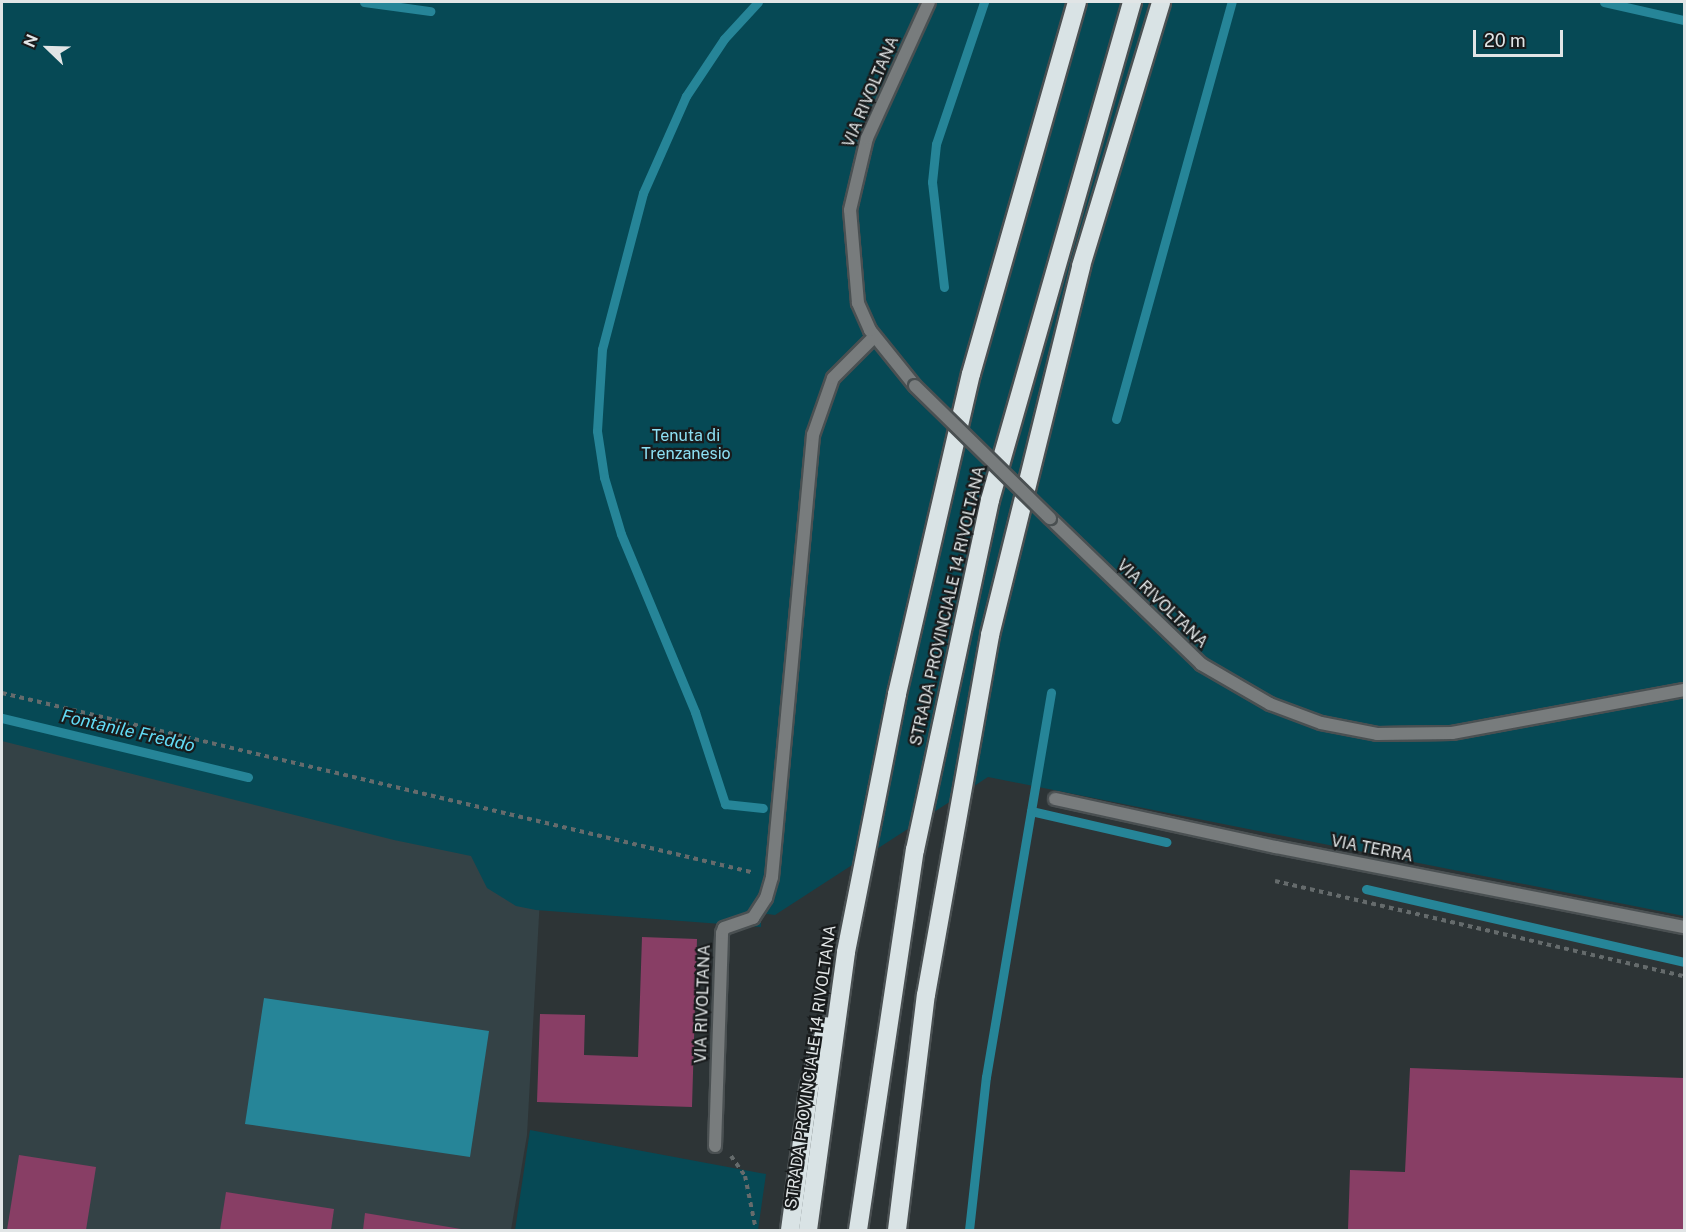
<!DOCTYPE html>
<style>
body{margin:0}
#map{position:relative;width:1686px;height:1232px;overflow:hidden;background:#2d3436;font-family:"Public Sans",sans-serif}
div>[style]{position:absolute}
.built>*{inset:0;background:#344246}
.green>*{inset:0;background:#064955}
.water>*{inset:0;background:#268598}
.stream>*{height:9px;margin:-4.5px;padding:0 4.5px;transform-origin:4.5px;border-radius:4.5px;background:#268598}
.building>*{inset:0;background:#883e65}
.path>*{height:4px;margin-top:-2px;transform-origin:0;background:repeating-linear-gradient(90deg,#656b6c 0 4.5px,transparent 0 9px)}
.roads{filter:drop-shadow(2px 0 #4a5052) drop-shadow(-2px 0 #4a5052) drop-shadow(0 2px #4a5052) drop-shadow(0 -2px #4a5052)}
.lane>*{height:12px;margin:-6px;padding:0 6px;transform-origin:6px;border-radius:6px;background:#787c7d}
.street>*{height:12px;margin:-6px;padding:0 6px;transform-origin:6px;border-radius:6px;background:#787c7d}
.highway>*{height:18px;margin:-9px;padding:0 9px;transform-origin:9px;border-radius:9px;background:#d9e3e5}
.bridges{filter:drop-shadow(2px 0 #4a5052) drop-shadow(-2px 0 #4a5052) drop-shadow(0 2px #4a5052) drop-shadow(0 -2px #4a5052)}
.street-bridge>*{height:12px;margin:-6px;padding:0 6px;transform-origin:6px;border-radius:6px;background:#787c7d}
span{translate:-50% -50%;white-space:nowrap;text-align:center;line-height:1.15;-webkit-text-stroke:4.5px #181b1c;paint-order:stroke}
.street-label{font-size:16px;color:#e1e5e6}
.park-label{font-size:16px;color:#8de0f4}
.water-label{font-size:18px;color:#62daf5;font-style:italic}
.frame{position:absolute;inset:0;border:3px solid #e1e5e6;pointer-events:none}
.north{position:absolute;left:18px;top:18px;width:60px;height:60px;-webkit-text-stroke:4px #181b1c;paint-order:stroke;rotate:293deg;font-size:16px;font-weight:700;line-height:24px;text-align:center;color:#e1e5e6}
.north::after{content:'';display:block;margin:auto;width:21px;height:27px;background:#e1e5e6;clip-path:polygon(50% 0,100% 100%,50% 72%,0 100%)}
.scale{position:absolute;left:1473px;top:30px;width:90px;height:27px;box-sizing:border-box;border:3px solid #e1e5e6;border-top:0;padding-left:8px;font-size:18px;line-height:21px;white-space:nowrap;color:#e1e5e6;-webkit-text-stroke:4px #181b1c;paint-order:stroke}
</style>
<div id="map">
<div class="built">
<div style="clip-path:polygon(2px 729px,542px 861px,527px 1135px,511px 1230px,2px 1230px)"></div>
</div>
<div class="green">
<div style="clip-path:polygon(2px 2px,1684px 2px,1684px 916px,988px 777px,775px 915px,761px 913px,761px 927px,536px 910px,516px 906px,487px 888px,471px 856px,394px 840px,2px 741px)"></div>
<div style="clip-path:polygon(530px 1130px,766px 1174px,758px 1230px,515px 1230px)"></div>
</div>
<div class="water">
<div style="clip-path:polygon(264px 998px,489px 1031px,470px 1157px,245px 1124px)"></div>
</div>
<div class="stream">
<div style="left:364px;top:2px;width:67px;rotate:7.8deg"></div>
<div style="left:758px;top:2px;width:50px;rotate:132.6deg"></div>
<div style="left:724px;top:39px;width:69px;rotate:123.7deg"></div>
<div style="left:686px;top:96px;width:106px;rotate:113.9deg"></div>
<div style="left:643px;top:193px;width:161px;rotate:104.7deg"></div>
<div style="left:602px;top:349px;width:82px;rotate:93.5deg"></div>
<div style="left:597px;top:431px;width:47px;rotate:81.3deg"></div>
<div style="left:604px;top:477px;width:59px;rotate:73.4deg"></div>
<div style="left:621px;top:534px;width:193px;rotate:67.4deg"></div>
<div style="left:695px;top:712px;width:97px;rotate:71.9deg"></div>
<div style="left:725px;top:804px;width:38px;rotate:6deg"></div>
<div style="left:1604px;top:2px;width:82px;rotate:12.7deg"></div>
<div style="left:944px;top:287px;width:106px;rotate:-96.5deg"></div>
<div style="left:932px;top:182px;width:38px;rotate:-84deg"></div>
<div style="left:936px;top:144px;width:150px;rotate:-71.3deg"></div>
<div style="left:1116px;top:419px;width:433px;rotate:-74.5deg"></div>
<div style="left:2px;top:718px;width:253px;rotate:13.5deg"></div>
<div style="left:1031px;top:811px;width:139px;rotate:12.9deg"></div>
<div style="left:1366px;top:889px;width:326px;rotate:12.9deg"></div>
<div style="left:969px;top:1230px;width:154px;rotate:-83.7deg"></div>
<div style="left:986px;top:1077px;width:390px;rotate:-80.4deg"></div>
</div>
<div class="building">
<div style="clip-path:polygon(642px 937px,697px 939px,692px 1107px,537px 1102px,540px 1014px,585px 1015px,584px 1055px,638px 1057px)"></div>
<div style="clip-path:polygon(1410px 1068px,1684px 1078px,1684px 1230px,1348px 1230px,1350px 1170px,1405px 1172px)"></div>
<div style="clip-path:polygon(19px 1155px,96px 1167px,86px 1230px,7px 1230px)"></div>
<div style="clip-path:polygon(226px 1192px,334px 1209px,331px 1230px,220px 1230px)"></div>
<div style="clip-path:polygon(365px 1213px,461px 1229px,461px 1230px,363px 1230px)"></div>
</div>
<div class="path">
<div style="left:2px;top:693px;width:770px;rotate:13.44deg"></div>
<div style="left:1275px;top:881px;width:420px;rotate:13.1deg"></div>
<div style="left:731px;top:1156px;width:24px;rotate:55deg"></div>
<div style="left:745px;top:1176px;width:55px;rotate:78.5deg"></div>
</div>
<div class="roads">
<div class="lane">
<div style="left:715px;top:1146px;width:213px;rotate:-88.1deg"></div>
<div style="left:722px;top:933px;width:5px;rotate:-68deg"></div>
<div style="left:724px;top:928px;width:31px;rotate:-19deg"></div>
<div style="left:753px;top:918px;width:24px;rotate:-57deg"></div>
<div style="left:766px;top:898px;width:22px;rotate:-74deg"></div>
<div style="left:772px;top:877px;width:444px;rotate:-84.7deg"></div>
<div style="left:813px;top:435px;width:60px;rotate:-70.7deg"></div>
<div style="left:833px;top:378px;width:58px;rotate:-45deg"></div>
</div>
<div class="street">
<div style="left:915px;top:386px;width:72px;rotate:-128.8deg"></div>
<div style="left:870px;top:330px;width:30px;rotate:-114deg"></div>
<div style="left:858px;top:303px;width:93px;rotate:-94.9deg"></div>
<div style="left:850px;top:210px;width:74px;rotate:-76.7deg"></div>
<div style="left:867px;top:138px;width:149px;rotate:-65.5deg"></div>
<div style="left:1050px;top:518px;width:210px;rotate:44deg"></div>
<div style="left:1201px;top:664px;width:80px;rotate:30.1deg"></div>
<div style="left:1270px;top:704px;width:54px;rotate:20.4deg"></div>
<div style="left:1321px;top:723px;width:57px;rotate:11.1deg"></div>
<div style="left:1377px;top:734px;width:75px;rotate:-0.8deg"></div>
<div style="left:1452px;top:733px;width:236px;rotate:-10.5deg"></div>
<div style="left:1055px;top:799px;width:226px;rotate:12.3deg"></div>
<div style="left:1276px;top:847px;width:416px;rotate:11.1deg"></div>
</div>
<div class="highway">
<div style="left:790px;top:1230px;width:142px;rotate:-82.3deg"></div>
<div style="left:809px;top:1089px;width:65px;rotate:-74.9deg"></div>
<div style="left:808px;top:1230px;width:281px;rotate:-82.2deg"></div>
<div style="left:846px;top:952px;width:263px;rotate:-78.8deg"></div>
<div style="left:897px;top:694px;width:328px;rotate:-77deg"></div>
<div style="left:971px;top:374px;width:387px;rotate:-74.1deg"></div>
<div style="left:858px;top:1230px;width:384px;rotate:-81.5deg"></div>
<div style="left:915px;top:850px;width:358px;rotate:-77.9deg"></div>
<div style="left:990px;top:500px;width:518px;rotate:-74.08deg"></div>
<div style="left:897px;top:1230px;width:237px;rotate:-83deg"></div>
<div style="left:926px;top:995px;width:366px;rotate:-79.9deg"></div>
<div style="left:990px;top:635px;width:380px;rotate:-76.1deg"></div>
<div style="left:1081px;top:266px;width:276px;rotate:-73.1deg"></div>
</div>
</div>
<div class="bridges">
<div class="street-bridge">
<div style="left:915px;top:386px;width:189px;rotate:44.4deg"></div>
</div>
</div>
<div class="street-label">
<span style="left:871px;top:92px;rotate:-67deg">VIA RIVOLTANA</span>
<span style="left:1162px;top:604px;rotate:44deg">VIA RIVOLTANA</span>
<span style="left:948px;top:606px;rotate:-77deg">STRADA PROVINCIALE 14 RIVOLTANA</span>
<span style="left:1372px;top:849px;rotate:11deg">VIA TERRA</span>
<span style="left:703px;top:1004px;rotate:-88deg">VIA RIVOLTANA</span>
<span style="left:811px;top:1067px;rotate:-82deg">STRADA PROVINCIALE 14 RIVOLTANA</span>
</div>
<div class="park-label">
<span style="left:686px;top:445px">Tenuta di<br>Trenzanesio</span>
</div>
<div class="water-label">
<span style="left:128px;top:731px;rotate:13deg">Fontanile Freddo</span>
</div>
<div class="frame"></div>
<div class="north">N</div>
<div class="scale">20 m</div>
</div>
